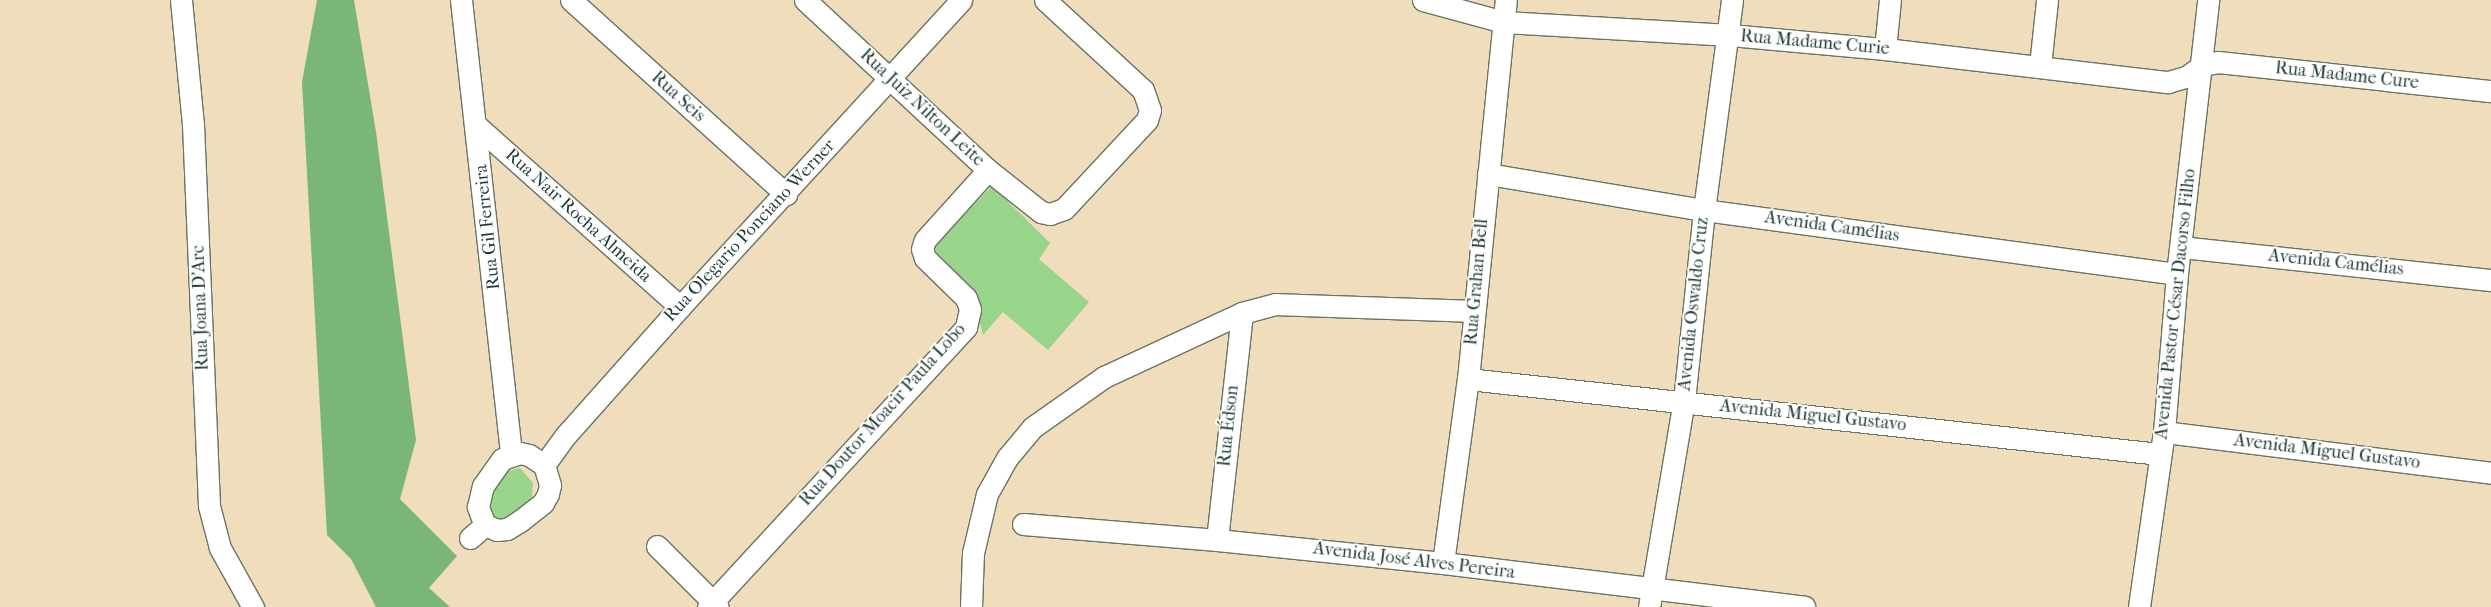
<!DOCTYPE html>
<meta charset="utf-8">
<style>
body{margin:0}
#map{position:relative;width:2491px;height:607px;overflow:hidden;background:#f0ddbc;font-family:"IM FELL French Canon",serif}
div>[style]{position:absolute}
.green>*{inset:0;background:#98d58a}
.forest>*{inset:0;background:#7ab676}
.roads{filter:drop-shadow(1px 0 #687564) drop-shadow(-1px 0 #687564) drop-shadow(0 1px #687564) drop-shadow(0 -1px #687564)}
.minor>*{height:21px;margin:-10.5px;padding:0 10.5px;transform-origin:10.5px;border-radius:10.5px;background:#fff}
span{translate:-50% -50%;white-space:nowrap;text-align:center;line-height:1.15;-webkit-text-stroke:4px #fff;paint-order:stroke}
.street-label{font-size:18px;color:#1f3d34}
</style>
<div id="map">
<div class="green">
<div style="clip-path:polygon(992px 186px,1050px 243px,1039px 259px,1089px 302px,1048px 350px,1003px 312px,983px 335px,978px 316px,938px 260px,933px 247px)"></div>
<div style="clip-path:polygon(520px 468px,533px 483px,531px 508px,504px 525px,491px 518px,485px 505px,503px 472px)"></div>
</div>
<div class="forest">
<div style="clip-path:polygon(317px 0,354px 0,376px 132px,416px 440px,400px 499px,457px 556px,429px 588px,450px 607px,376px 607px,351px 559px,327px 535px,302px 82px)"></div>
</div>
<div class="roads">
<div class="minor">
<div style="left:181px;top:0;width:125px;rotate:84.5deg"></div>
<div style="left:193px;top:124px;width:382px;rotate:87.6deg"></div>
<div style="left:209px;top:506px;width:43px;rotate:75.3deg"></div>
<div style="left:220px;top:548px;width:68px;rotate:60.8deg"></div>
<div style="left:461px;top:0;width:458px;rotate:83.7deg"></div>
<div style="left:571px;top:0;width:290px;rotate:42.1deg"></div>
<div style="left:805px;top:0;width:250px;rotate:42.9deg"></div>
<div style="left:988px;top:170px;width:68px;rotate:38.4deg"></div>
<div style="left:1041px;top:212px;width:9px;rotate:13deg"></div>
<div style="left:1050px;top:214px;width:15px;rotate:-20deg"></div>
<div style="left:1064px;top:209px;width:122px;rotate:-47deg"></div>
<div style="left:1147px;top:120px;width:10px;rotate:-73deg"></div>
<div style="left:1150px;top:110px;width:21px;rotate:-109deg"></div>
<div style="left:1143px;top:90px;width:133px;rotate:-137.4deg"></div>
<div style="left:1423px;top:0;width:84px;rotate:15.2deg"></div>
<div style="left:1504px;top:22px;width:226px;rotate:3.3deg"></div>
<div style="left:1730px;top:35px;width:156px;rotate:5.2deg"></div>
<div style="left:1885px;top:49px;width:285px;rotate:6.7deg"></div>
<div style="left:2168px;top:82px;width:19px;rotate:-16deg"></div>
<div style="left:2186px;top:77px;width:21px;rotate:-35deg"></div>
<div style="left:2203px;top:65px;width:15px;rotate:-11deg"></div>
<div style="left:2218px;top:62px;width:275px;rotate:6.1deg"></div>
<div style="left:1885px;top:49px;width:49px;rotate:-84.2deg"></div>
<div style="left:2040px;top:66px;width:66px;rotate:-83.9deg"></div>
<div style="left:477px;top:126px;width:272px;rotate:41.7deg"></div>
<div style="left:1488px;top:174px;width:219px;rotate:9.5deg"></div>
<div style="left:1704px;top:210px;width:477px;rotate:7.7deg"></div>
<div style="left:2181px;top:247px;width:312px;rotate:6.1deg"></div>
<div style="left:1468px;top:379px;width:695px;rotate:6.19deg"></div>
<div style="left:2164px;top:432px;width:330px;rotate:7.1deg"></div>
<div style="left:520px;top:453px;width:9px;rotate:13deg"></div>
<div style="left:529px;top:455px;width:18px;rotate:34deg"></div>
<div style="left:544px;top:465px;width:21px;rotate:73deg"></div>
<div style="left:550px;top:485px;width:9px;rotate:103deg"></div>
<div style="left:548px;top:494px;width:10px;rotate:119deg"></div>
<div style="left:543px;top:503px;width:29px;rotate:142deg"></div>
<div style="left:520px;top:521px;width:15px;rotate:148deg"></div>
<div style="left:507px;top:529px;width:10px;rotate:174deg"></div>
<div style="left:497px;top:530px;width:13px;rotate:-157deg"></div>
<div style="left:485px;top:525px;width:11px;rotate:-112deg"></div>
<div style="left:481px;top:515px;width:9px;rotate:-111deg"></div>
<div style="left:478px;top:507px;width:22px;rotate:-77deg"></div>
<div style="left:483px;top:486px;width:33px;rotate:-55deg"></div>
<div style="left:502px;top:459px;width:19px;rotate:-18deg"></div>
<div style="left:544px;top:465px;width:37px;rotate:-54deg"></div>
<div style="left:566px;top:435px;width:171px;rotate:-48.3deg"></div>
<div style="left:680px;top:307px;width:416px;rotate:-47.5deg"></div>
<div style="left:1023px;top:524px;width:195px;rotate:4.7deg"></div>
<div style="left:1217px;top:540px;width:227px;rotate:5.8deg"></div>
<div style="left:1443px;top:563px;width:364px;rotate:6.9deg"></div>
<div style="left:470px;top:538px;width:20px;rotate:-41deg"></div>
<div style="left:1217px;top:540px;width:228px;rotate:-83.7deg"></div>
<div style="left:657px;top:546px;width:86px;rotate:45deg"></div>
<div style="left:1443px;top:563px;width:186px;rotate:-82.3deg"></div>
<div style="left:1468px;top:379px;width:381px;rotate:-84.3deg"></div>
<div style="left:708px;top:607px;width:381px;rotate:-47.3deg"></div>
<div style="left:966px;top:327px;width:18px;rotate:-77deg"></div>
<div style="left:970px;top:309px;width:12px;rotate:-110deg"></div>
<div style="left:966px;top:298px;width:57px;rotate:-135.7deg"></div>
<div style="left:925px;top:258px;width:9px;rotate:-108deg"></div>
<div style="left:922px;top:249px;width:9px;rotate:-72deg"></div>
<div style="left:925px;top:240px;width:94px;rotate:-48deg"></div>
<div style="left:971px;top:607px;width:54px;rotate:-87.9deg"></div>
<div style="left:973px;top:553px;width:61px;rotate:-76.7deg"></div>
<div style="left:987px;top:494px;width:41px;rotate:-60.9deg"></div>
<div style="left:1007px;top:458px;width:40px;rotate:-50deg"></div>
<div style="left:1033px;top:427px;width:87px;rotate:-35.2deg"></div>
<div style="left:1104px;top:377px;width:152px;rotate:-24.9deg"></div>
<div style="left:1242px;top:313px;width:35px;rotate:-15deg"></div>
<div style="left:1276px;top:304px;width:197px;rotate:2deg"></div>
<div style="left:1649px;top:607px;width:209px;rotate:-80.4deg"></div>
<div style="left:1684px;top:401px;width:192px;rotate:-84deg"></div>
<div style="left:1704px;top:210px;width:212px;rotate:-82.4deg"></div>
<div style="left:2139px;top:607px;width:177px;rotate:-81.9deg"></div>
<div style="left:2164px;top:432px;width:159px;rotate:-85.3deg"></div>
<div style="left:2177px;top:274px;width:276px;rotate:-83.5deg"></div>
</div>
</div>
<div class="street-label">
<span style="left:1815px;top:43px;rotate:5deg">Rua Madame Curie</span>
<span style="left:2347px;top:76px;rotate:6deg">Rua Madame Cure</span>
<span style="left:678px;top:97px;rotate:42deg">Rua Seis</span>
<span style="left:922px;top:108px;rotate:43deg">Rua Juiz Nilton Leite</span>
<span style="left:578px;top:216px;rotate:42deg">Rua Nair Rocha Almeida</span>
<span style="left:488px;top:227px;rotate:-96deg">Rua Gil Ferreira</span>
<span style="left:1832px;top:227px;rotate:8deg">Avenida Camélias</span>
<span style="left:750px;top:231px;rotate:-47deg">Rua Olegario Ponciano Werner</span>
<span style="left:2336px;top:263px;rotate:6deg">Avenida Camélias</span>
<span style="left:1477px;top:282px;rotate:-85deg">Rua Grahan Bell</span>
<span style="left:1694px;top:304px;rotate:-84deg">Avenida Oswaldo Cruz</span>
<span style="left:2176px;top:304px;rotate:-84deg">Avenida Pastor César Dacorso Filho</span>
<span style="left:201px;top:308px;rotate:-92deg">Rua Joana D'Arc</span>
<span style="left:883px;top:415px;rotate:-48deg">Rua Doutor Moacir Paula Lobo</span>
<span style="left:1813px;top:416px;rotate:6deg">Avenida Miguel Gustavo</span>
<span style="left:1229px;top:426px;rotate:-84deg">Rua Édson</span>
<span style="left:2327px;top:452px;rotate:7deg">Avenida Miguel Gustavo</span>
<span style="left:1414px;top:561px;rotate:7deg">Avenida José Alves Pereira</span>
</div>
</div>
